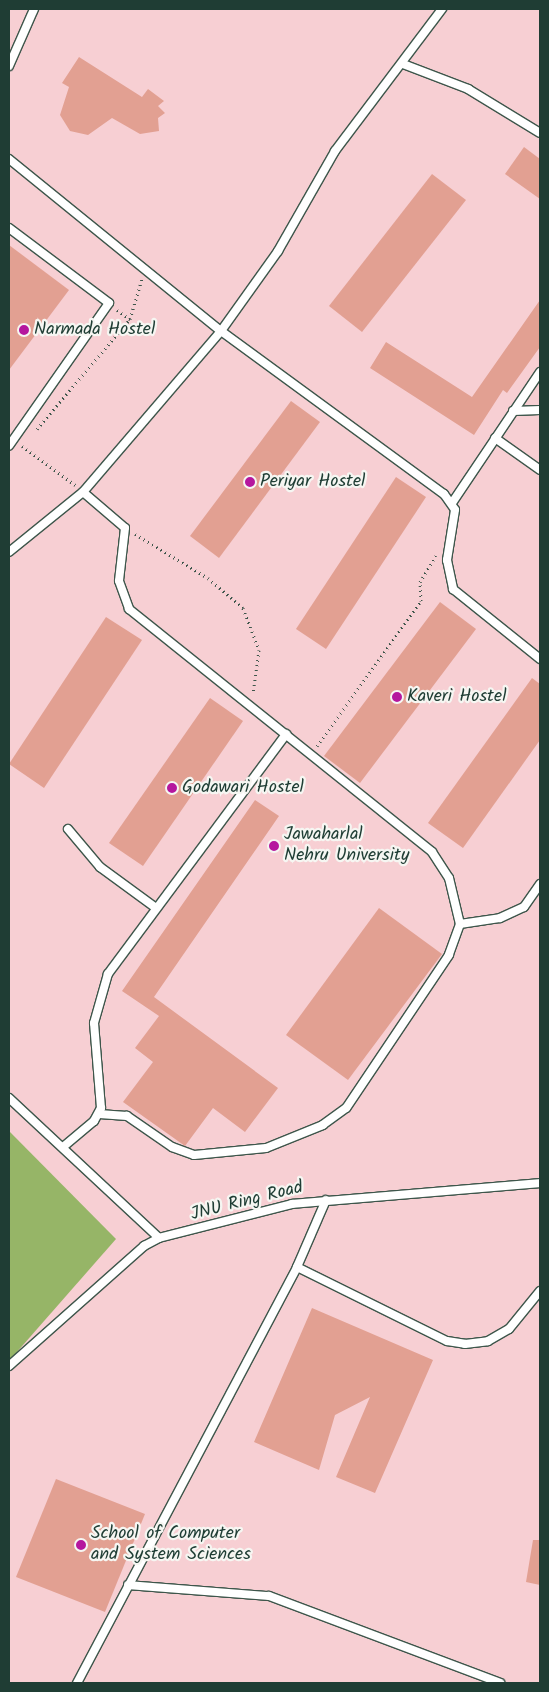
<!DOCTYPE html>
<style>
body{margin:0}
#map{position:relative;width:549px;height:1692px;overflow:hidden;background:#eee7ce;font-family:Kalam,sans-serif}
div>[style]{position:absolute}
.built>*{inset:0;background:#f7cfd3}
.forest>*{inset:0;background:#96b567}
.building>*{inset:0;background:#e2a092}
.path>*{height:3px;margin-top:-1.5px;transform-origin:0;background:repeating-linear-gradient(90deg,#3e564b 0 1px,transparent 0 5px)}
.roads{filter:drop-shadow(1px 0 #3e564b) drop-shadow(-1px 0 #3e564b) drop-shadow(0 1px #3e564b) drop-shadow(0 -1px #3e564b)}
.lane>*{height:8px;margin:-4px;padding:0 4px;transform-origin:4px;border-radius:4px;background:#fff}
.dots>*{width:14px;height:14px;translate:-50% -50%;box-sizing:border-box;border:2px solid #f6f6f2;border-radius:50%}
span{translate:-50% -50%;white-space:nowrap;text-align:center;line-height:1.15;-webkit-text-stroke:4.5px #f6f6f2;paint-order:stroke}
.poi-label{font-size:18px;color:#1f3d34}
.left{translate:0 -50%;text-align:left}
.street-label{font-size:18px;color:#1f3d34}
.frame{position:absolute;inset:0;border:10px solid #1f3d34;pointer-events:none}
</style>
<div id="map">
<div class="built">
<div style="clip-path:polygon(9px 9px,540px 9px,540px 1683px,9px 1683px)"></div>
</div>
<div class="forest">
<div style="clip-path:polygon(9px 1131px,116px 1239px,9px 1361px)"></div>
</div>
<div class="building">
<div style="clip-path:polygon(79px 57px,142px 97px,148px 89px,164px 101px,158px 106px,165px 113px,158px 118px,159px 131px,140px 134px,112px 118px,88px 135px,70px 131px,60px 115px,69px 87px,62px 83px)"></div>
<div style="clip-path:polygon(524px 147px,540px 159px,540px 199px,505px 174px)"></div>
<div style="clip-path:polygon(432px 174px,466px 200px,362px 332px,329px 306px)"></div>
<div style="clip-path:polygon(9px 245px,69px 290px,9px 370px)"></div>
<div style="clip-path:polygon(540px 300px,540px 347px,507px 393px,503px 390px,474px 435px,370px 368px,386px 342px,472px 397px)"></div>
<div style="clip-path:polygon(291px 401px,320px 422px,219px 558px,190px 536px)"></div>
<div style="clip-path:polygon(396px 477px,426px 497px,326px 649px,296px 629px)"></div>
<div style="clip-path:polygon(440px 602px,476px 629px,360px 783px,324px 756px)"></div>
<div style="clip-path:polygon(106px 617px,142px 640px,44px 788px,9px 764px)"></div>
<div style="clip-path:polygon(532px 678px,540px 684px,540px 740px,463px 848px,428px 823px)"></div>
<div style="clip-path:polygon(210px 698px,243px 721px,143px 866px,109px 843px)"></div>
<div style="clip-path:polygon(255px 800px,279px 816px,154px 997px,278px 1088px,245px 1132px,213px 1108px,185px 1146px,123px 1102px,153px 1062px,135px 1048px,159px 1016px,122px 991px)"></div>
<div style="clip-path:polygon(379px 908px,442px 954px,348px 1080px,286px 1035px)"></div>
<div style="clip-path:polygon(312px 1308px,433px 1360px,375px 1493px,336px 1477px,370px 1397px,335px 1415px,319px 1470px,254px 1442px)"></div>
<div style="clip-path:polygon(56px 1479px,145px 1514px,105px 1612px,16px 1577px)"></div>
<div style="clip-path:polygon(533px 1540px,540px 1540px,540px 1585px,526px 1582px)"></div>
</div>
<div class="path">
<div style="left:117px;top:310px;width:16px;rotate:35deg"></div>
<div style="left:37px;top:429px;width:144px;rotate:-49.8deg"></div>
<div style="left:130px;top:319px;width:42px;rotate:-73.3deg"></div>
<div style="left:22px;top:446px;width:66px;rotate:36.3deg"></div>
<div style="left:135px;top:534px;width:85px;rotate:31.1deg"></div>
<div style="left:208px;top:578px;width:46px;rotate:40.6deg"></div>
<div style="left:243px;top:608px;width:45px;rotate:69.1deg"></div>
<div style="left:259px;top:650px;width:44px;rotate:97.8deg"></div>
<div style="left:317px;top:746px;width:178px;rotate:-54.4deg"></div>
<div style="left:421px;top:601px;width:19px;rotate:-93deg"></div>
<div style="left:420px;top:582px;width:31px;rotate:-59deg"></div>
</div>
<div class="roads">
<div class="lane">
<div style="left:403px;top:64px;width:70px;rotate:21deg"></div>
<div style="left:468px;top:89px;width:84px;rotate:31.4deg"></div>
<div style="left:9px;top:66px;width:62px;rotate:-66.3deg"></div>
<div style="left:9px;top:159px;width:273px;rotate:39.1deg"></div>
<div style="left:221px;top:331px;width:276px;rotate:36.2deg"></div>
<div style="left:444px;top:494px;width:19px;rotate:55deg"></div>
<div style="left:455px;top:510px;width:51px;rotate:99.1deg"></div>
<div style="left:447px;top:560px;width:30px;rotate:78deg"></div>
<div style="left:453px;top:589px;width:112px;rotate:38.8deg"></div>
<div style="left:9px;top:228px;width:125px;rotate:36.9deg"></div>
<div style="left:109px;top:303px;width:174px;rotate:125deg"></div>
<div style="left:513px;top:411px;width:27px;rotate:-2deg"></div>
<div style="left:495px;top:438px;width:55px;rotate:35.4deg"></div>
<div style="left:83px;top:492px;width:55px;rotate:40.6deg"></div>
<div style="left:125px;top:528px;width:53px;rotate:96.5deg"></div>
<div style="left:119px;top:581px;width:30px;rotate:70deg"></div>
<div style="left:129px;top:609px;width:388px;rotate:38.7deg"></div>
<div style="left:432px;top:852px;width:31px;rotate:57deg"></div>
<div style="left:449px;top:878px;width:47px;rotate:76.6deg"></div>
<div style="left:460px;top:924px;width:33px;rotate:110deg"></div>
<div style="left:449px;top:955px;width:184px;rotate:123.9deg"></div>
<div style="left:346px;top:1108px;width:29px;rotate:144deg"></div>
<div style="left:323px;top:1125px;width:61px;rotate:158deg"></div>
<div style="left:266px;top:1148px;width:72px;rotate:174.4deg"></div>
<div style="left:194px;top:1155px;width:23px;rotate:-160deg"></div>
<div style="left:172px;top:1147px;width:55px;rotate:-145.4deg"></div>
<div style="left:127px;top:1116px;width:28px;rotate:-176deg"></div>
<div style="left:452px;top:503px;width:158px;rotate:-56.1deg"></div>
<div style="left:9px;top:552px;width:95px;rotate:-39deg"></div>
<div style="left:83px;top:492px;width:212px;rotate:-49.4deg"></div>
<div style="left:221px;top:331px;width:98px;rotate:-54.5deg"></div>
<div style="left:278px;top:251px;width:115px;rotate:-60.3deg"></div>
<div style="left:335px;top:151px;width:178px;rotate:-53deg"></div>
<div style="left:68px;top:829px;width:50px;rotate:49.9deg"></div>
<div style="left:100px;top:867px;width:69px;rotate:36.2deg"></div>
<div style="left:460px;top:924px;width:40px;rotate:-8.5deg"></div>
<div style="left:500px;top:918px;width:26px;rotate:-25deg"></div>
<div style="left:524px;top:907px;width:28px;rotate:-55deg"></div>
<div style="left:9px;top:1098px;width:205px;rotate:43deg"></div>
<div style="left:63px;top:1147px;width:40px;rotate:-40deg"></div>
<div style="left:94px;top:1121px;width:15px;rotate:-62deg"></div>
<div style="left:101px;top:1108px;width:85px;rotate:-94.7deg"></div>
<div style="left:94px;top:1023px;width:51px;rotate:-74.1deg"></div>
<div style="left:108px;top:974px;width:299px;rotate:-53.4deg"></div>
<div style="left:297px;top:1267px;width:167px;rotate:26.3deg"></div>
<div style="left:447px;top:1341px;width:18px;rotate:9deg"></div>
<div style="left:465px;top:1344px;width:23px;rotate:-7deg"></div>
<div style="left:488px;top:1341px;width:24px;rotate:-30deg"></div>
<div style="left:509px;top:1329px;width:49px;rotate:-50.8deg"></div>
<div style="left:9px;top:1366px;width:181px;rotate:-41.6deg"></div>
<div style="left:144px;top:1246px;width:17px;rotate:-28deg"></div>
<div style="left:159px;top:1238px;width:137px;rotate:-14.3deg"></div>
<div style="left:292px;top:1204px;width:249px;rotate:-4.8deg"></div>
<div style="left:128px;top:1585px;width:141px;rotate:4.5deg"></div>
<div style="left:269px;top:1596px;width:247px;rotate:20.6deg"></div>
<div style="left:77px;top:1683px;width:471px;rotate:-62.1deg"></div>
<div style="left:297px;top:1267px;width:73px;rotate:-66.6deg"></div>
</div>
</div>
<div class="dots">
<div style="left:24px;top:330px;background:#b5179e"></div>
<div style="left:250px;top:482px;background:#b5179e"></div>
<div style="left:397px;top:697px;background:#b5179e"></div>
<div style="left:172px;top:788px;background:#b5179e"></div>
<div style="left:274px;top:846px;background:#b5179e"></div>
<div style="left:81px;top:1545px;background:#b5179e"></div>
</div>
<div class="poi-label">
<span class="left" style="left:34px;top:330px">Narmada Hostel</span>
<span class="left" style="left:260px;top:482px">Periyar Hostel</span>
<span class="left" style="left:407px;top:697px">Kaveri Hostel</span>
<span class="left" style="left:182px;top:788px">Godawari Hostel</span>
<span class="left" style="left:284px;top:846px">Jawaharlal<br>Nehru University</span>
<span class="left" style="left:91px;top:1545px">School of Computer<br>and System Sciences</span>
</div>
<div class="street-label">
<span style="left:247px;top:1202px;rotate:-14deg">JNU Ring Road</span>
</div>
<div class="frame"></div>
</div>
